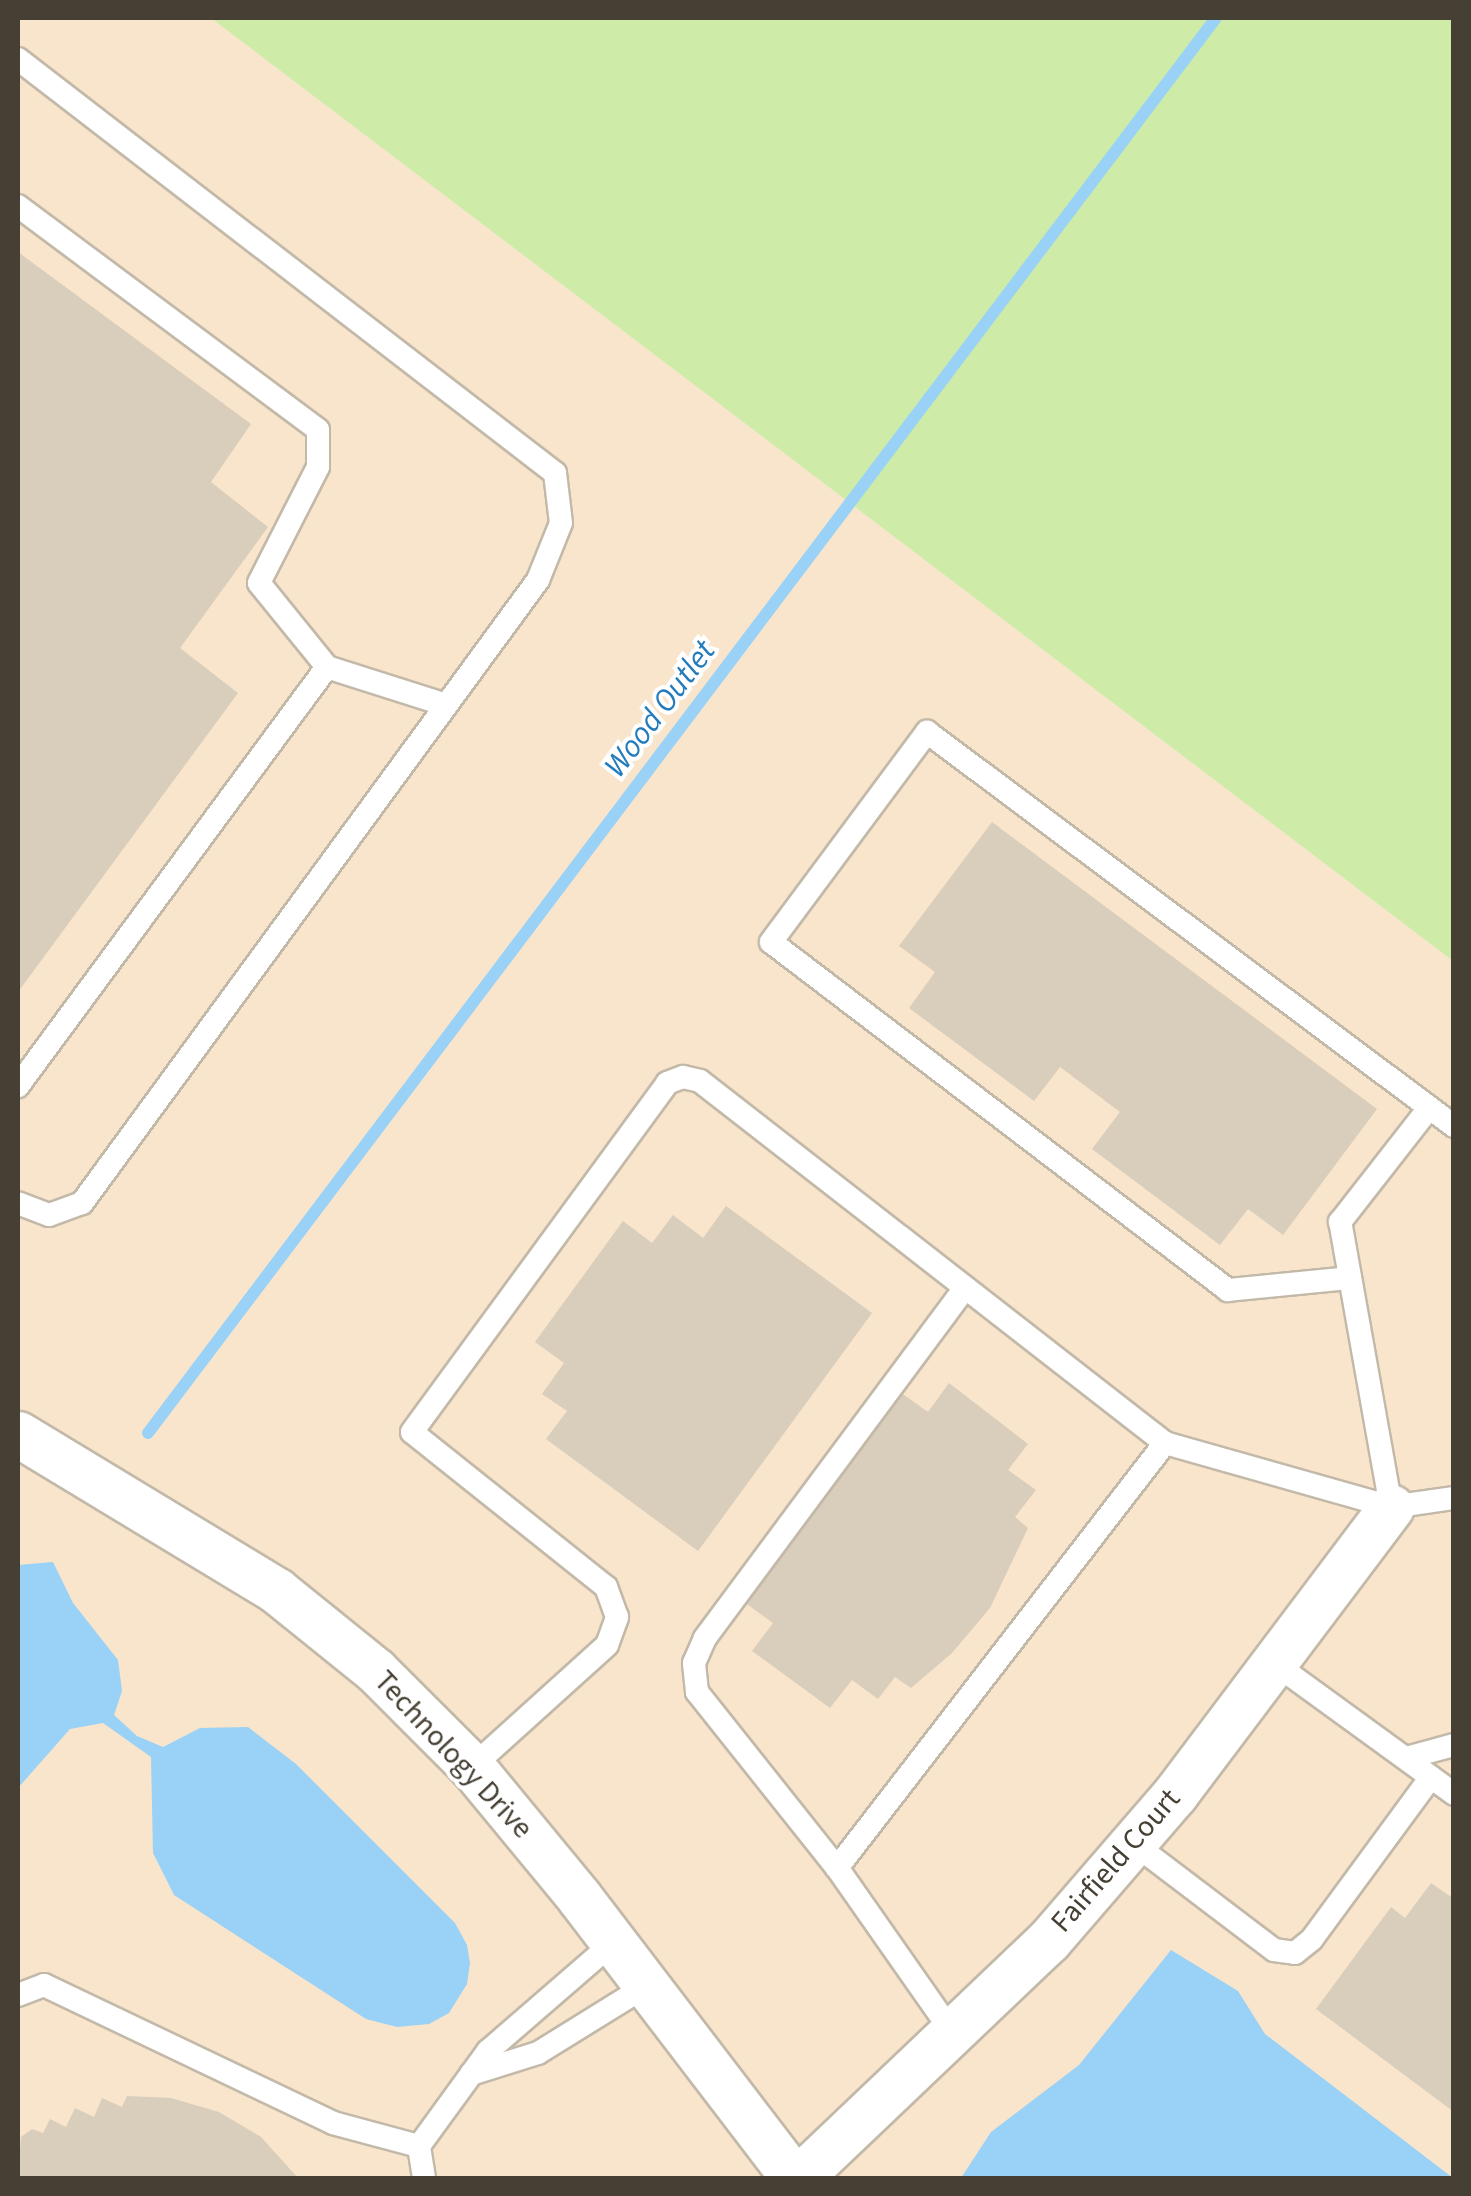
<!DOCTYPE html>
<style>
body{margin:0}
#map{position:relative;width:1471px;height:2196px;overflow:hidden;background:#f4efe4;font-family:"Source Sans 3",sans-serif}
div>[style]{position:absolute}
.commercial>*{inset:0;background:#f8e5cc}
.green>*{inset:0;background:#ceeca8}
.water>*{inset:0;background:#9ad1f6}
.stream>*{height:12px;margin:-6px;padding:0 6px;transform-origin:6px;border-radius:6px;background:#9ad1f6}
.building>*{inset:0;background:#d9cdbb}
.roads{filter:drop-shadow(2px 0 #c3b9a9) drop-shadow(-2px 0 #c3b9a9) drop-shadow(0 2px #c3b9a9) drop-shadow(0 -2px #c3b9a9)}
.service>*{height:22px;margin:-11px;padding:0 11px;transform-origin:11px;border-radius:11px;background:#fff}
.minor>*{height:45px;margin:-22.5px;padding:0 22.5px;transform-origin:22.5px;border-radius:22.5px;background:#fff}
span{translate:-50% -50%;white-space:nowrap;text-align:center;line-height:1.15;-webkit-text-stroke:8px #fff;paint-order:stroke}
.street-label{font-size:30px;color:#463f33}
.water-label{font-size:32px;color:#237bbb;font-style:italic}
.frame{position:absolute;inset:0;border:20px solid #463f33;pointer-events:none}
</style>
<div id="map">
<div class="commercial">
<div style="clip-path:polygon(18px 18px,211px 18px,1453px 961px,1453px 2178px,18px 2178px)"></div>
</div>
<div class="green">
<div style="clip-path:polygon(211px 18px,1453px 18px,1453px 961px)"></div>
</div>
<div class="water">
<div style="clip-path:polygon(53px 1562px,73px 1603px,118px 1660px,122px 1691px,114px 1715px,137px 1736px,163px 1747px,200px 1728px,248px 1727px,296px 1764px,455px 1923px,467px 1945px,470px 1963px,467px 1984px,449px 2013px,429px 2024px,397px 2027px,366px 2019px,174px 1895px,153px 1853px,151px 1757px,103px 1723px,70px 1729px,18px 1788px,18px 1565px)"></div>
<div style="clip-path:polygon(1171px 1950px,1238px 1991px,1265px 2034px,1453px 2178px,961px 2178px,991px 2132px,1079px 2065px)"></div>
</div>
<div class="stream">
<div style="left:148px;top:1433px;width:1773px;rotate:-52.96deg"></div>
</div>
<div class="building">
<div style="clip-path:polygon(18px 252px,251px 424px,211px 482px,268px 527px,180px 648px,238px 693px,18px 992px)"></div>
<div style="clip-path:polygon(992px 822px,1377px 1109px,1283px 1235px,1248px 1209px,1220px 1245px,1092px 1149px,1120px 1112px,1060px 1067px,1034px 1101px,909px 1008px,935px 972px,899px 946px)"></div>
<div style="clip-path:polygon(726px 1206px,872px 1313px,698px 1551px,546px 1439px,567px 1411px,542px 1394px,564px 1363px,535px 1342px,623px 1221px,652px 1243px,673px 1215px,703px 1238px)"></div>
<div style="clip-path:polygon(949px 1383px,1028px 1444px,1008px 1470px,1036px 1490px,1015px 1517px,1028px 1528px,990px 1608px,952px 1653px,911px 1688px,895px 1677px,878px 1699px,852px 1680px,830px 1708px,752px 1651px,773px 1623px,744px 1602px,900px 1392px,928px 1412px)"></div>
<div style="clip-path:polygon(1431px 1883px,1454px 1899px,1454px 2112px,1316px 2009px,1391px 1907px,1405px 1918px)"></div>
<div style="clip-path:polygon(127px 2096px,171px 2098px,219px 2112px,261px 2137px,298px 2178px,18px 2178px,21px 2137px,32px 2129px,43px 2133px,50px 2119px,66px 2127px,75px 2108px,94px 2117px,102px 2098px,122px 2107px)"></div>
</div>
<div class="roads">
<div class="service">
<div style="left:18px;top:59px;width:678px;rotate:37.63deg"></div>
<div style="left:555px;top:473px;width:50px;rotate:83.2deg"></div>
<div style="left:561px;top:523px;width:61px;rotate:112deg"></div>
<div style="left:538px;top:580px;width:772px;rotate:126.2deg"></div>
<div style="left:82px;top:1203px;width:35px;rotate:160deg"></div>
<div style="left:49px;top:1215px;width:33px;rotate:-159deg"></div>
<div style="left:18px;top:206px;width:374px;rotate:36.7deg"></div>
<div style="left:318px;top:430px;width:37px;rotate:90deg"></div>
<div style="left:318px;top:467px;width:130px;rotate:117deg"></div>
<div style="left:259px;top:583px;width:108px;rotate:51deg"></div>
<div style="left:327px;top:667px;width:521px;rotate:126.41deg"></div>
<div style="left:327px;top:667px;width:125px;rotate:17.7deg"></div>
<div style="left:1350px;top:1278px;width:123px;rotate:174.4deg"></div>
<div style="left:1228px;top:1290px;width:574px;rotate:-142.71deg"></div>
<div style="left:771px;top:942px;width:262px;rotate:-53.4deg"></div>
<div style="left:927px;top:732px;width:658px;rotate:36.78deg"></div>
<div style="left:1391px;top:1507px;width:290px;rotate:-100.1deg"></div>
<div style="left:1340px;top:1222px;width:145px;rotate:-52deg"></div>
<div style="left:1274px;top:1663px;width:223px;rotate:36deg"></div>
<div style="left:1406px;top:1758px;width:50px;rotate:-15.2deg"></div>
<div style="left:472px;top:1767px;width:182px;rotate:-42.1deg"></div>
<div style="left:607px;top:1645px;width:30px;rotate:-70deg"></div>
<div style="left:617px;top:1617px;width:32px;rotate:-110deg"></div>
<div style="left:606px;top:1587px;width:248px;rotate:-141.4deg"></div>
<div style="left:412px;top:1432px;width:432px;rotate:-53.8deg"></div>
<div style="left:667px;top:1083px;width:17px;rotate:-21deg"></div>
<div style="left:683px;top:1077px;width:17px;rotate:13deg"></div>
<div style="left:700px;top:1081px;width:589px;rotate:37.9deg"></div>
<div style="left:1133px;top:1843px;width:177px;rotate:37.2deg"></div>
<div style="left:1274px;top:1950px;width:21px;rotate:8deg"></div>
<div style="left:1295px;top:1953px;width:22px;rotate:-39deg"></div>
<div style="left:1312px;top:1939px;width:201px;rotate:-53.7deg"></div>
<div style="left:837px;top:1868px;width:537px;rotate:-52.34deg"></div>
<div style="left:1165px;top:1443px;width:235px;rotate:15.8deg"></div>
<div style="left:1391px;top:1507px;width:64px;rotate:-8.1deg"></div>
<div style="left:18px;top:1995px;width:28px;rotate:-21deg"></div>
<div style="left:44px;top:1985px;width:320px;rotate:25.5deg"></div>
<div style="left:333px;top:2123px;width:89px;rotate:15deg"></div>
<div style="left:952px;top:2032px;width:200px;rotate:-125deg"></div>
<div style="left:837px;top:1868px;width:225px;rotate:-128.5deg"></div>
<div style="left:697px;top:1692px;width:29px;rotate:-96deg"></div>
<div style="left:694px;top:1663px;width:27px;rotate:-66deg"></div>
<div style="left:705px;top:1638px;width:436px;rotate:-53.4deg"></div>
<div style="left:471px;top:2074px;width:70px;rotate:-17.4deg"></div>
<div style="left:538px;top:2053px;width:127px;rotate:-31.8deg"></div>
<div style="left:424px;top:2178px;width:32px;rotate:-99deg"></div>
<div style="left:419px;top:2146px;width:117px;rotate:-54deg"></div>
<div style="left:488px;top:2051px;width:167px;rotate:-40.9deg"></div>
</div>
<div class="minor">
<div style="left:18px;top:1434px;width:303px;rotate:31.2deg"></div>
<div style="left:277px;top:1591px;width:126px;rotate:38.9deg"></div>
<div style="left:375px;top:1670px;width:137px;rotate:45deg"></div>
<div style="left:472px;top:1767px;width:168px;rotate:50.5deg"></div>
<div style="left:579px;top:1897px;width:354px;rotate:52.6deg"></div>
<div style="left:799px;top:2178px;width:345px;rotate:-43.6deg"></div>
<div style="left:1049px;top:1940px;width:193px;rotate:-49.2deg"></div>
<div style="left:1175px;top:1794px;width:359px;rotate:-53deg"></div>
</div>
</div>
<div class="street-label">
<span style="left:453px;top:1755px;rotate:47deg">Technology Drive</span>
<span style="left:1116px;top:1861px;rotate:-49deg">Fairfield Court</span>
</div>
<div class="water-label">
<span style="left:660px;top:709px;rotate:-53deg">Wood Outlet</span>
</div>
<div class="frame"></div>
</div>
